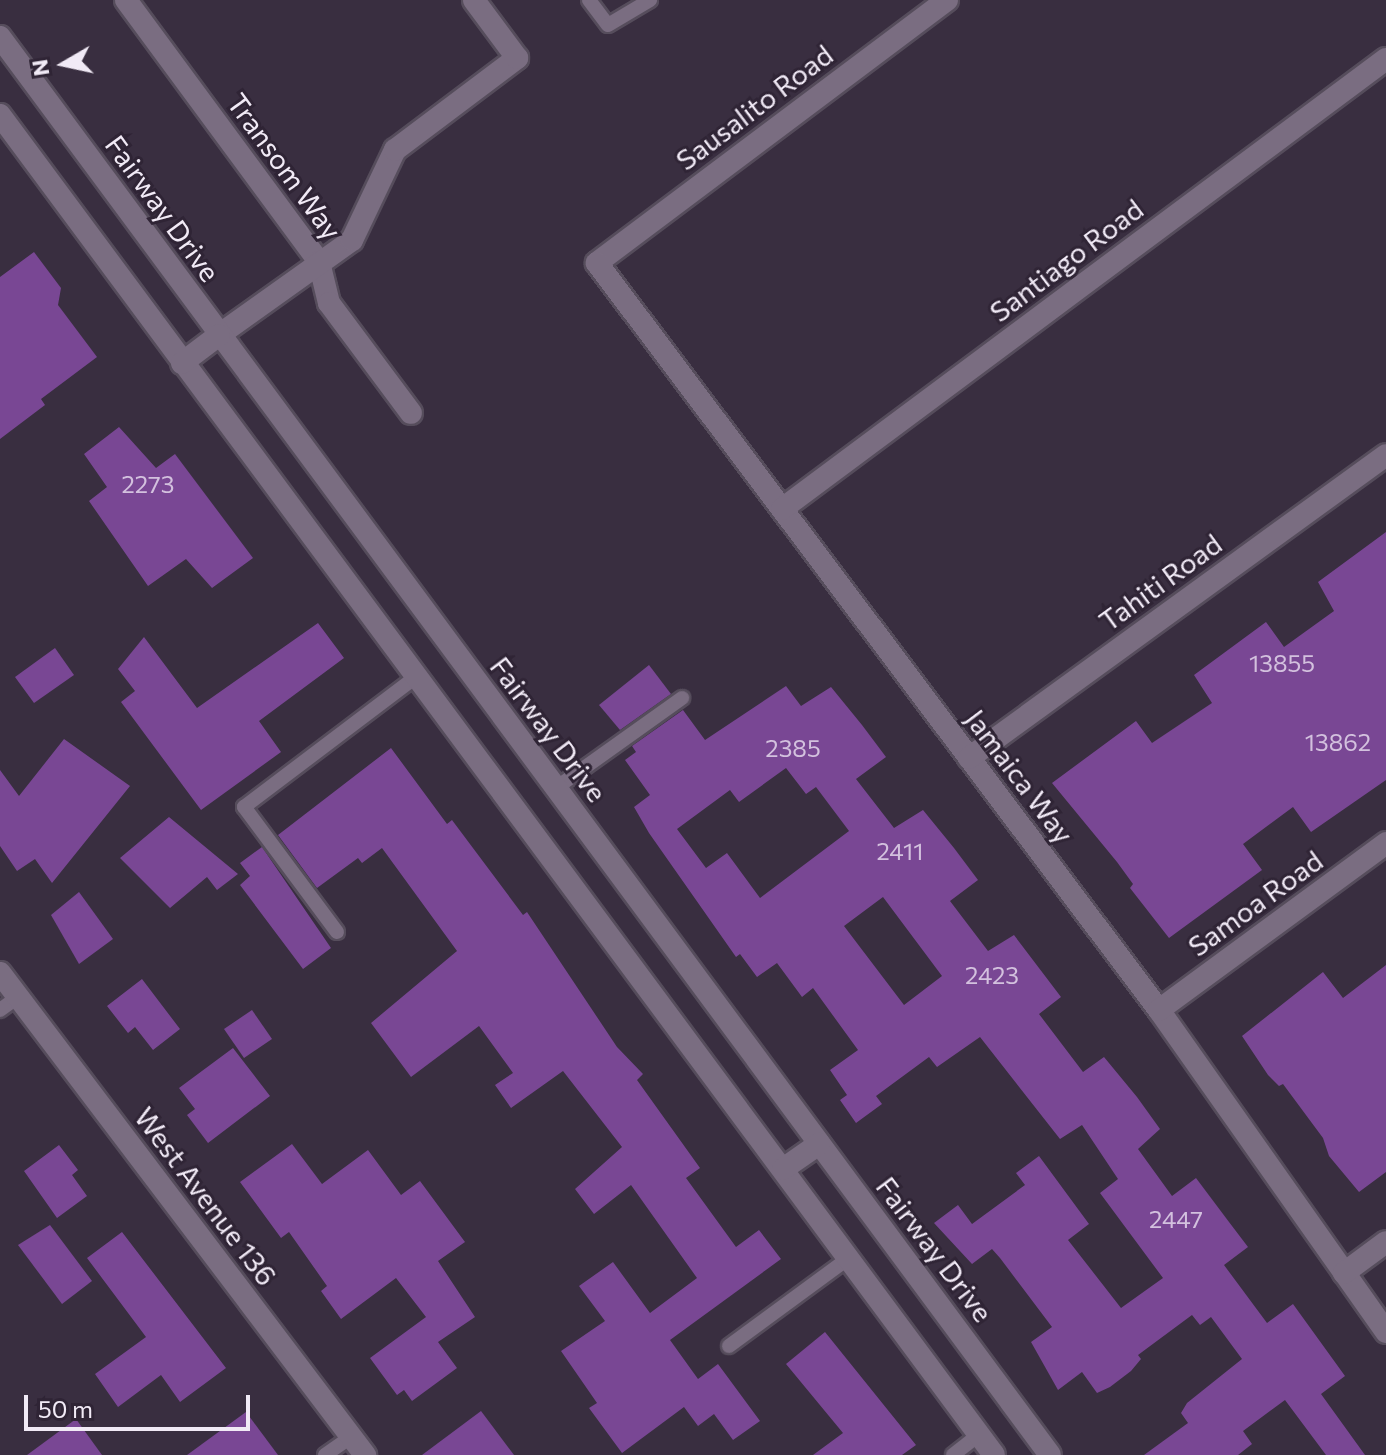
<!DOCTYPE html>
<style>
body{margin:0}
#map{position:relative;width:1386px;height:1455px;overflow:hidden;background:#392e40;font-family:Commissioner,sans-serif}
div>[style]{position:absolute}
.building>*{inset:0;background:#794794}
.roads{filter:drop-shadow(2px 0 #564d5c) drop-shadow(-2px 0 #564d5c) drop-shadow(0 2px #564d5c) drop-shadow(0 -2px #564d5c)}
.service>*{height:14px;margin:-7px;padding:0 7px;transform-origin:7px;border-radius:7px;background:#7a6d81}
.minor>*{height:22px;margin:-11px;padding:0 11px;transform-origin:11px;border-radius:11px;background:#7a6d81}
.tertiary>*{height:22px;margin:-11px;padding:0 11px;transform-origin:11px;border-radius:11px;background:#7a6d81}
span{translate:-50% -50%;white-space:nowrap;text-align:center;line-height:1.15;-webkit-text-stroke:6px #2f2435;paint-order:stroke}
.number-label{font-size:24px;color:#d3c1de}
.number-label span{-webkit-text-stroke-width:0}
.street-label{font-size:28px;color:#f1eaf6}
.north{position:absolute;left:24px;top:24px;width:80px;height:80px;-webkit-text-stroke:6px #2f2435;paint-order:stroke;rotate:261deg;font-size:22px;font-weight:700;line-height:32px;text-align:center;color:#f1eaf6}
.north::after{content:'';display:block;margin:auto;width:28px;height:36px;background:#f1eaf6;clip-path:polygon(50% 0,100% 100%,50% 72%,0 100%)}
.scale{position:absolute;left:24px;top:1395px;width:226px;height:36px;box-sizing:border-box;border:4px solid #f1eaf6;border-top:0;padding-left:10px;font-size:24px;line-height:28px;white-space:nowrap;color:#f1eaf6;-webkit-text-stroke:6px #2f2435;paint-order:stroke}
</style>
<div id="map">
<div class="building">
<div style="clip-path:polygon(34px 252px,61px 288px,58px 305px,97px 357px,41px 399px,45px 405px,0 439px,0 277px)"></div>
<div style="clip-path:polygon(119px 427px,156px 468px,175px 454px,253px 558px,212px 588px,186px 559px,148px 586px,89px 501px,107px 487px,84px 454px)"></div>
<div style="clip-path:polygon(1386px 532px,1386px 780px,1311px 832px,1293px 807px,1243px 844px,1262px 870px,1169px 938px,1130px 888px,1133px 884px,1117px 862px,1052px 783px,1136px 721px,1152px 743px,1212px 703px,1194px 675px,1266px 622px,1284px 647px,1334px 611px,1318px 582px)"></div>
<div style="clip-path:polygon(318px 623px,344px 658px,259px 721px,281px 752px,201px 810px,121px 702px,135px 691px,118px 669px,144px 637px,197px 708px)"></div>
<div style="clip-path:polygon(55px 648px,74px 675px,34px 703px,15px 677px)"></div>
<div style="clip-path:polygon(649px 665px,671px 694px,620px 730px,599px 705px)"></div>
<div style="clip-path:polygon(evenodd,786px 686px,801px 706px,831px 687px,862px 725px,886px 757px,856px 779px,894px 828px,923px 810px,954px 848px,978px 880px,950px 901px,988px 951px,1014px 935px,1061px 997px,1039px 1014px,1083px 1072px,1104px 1057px,1137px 1097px,1160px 1129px,1138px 1149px,1172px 1196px,1196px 1178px,1229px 1222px,1248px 1247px,1224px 1265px,1267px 1323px,1293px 1304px,1345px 1376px,1321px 1394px,1365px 1455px,1326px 1455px,1285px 1400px,1243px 1431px,1252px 1444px,1238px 1455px,1144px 1455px,1188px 1423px,1181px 1413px,1187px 1403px,1242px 1359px,1211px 1317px,1200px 1325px,1192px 1315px,1138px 1355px,1141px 1359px,1131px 1371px,1110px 1387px,1097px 1393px,1082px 1372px,1058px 1390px,1031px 1342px,1052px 1327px,1000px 1258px,992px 1249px,972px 1264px,934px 1223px,958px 1205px,972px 1224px,1025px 1185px,1016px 1173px,1039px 1156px,1089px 1224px,1068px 1240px,1121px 1308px,1163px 1278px,1100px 1193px,1118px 1179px,1082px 1125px,1060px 1139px,980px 1037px,937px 1067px,929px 1057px,876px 1096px,882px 1104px,856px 1123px,840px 1100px,847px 1095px,830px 1070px,858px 1050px,813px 988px,802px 997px,777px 963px,757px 977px,740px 954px,736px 957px,649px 833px,634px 807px,650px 795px,625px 760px,636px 752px,632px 746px,683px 710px,705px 740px,786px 686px,786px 768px,806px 794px,816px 787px,849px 831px,760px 898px,727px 853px,706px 868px,677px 829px,730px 790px,739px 802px,786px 768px,786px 686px,883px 897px,942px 976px,904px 1005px,844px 926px,883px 897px)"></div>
<div style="clip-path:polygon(64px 739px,130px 786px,52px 883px,35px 859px,17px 871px,0 846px,0 770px,19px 796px)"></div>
<div style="clip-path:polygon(391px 748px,447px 824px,452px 820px,523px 915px,527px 912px,617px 1047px,643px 1074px,637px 1080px,700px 1168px,686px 1178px,736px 1247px,759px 1230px,781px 1259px,670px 1340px,698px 1379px,718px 1364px,760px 1421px,733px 1440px,714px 1414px,698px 1426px,684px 1407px,622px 1453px,589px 1408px,597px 1403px,561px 1351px,605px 1321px,579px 1286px,613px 1262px,650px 1313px,697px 1278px,631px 1185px,594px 1214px,575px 1189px,622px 1147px,563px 1071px,511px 1108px,495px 1085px,513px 1073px,479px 1026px,411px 1077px,371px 1023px,457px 951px,382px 848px,362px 863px,358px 858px,317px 888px,278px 835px)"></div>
<div style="clip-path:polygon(169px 817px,238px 874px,217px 890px,207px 877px,170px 908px,120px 858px)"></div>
<div style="clip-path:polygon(262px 847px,331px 948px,303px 969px,240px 885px,250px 876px,240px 863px)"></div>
<div style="clip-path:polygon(79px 892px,113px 939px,79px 964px,51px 915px)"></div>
<div style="clip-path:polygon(1386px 965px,1386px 1172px,1359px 1192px,1329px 1156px,1323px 1138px,1283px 1084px,1279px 1086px,1268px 1075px,1242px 1036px,1323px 972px,1343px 998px)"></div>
<div style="clip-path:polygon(142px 979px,180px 1029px,153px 1050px,135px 1027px,128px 1033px,107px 1006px)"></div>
<div style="clip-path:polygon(252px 1010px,272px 1039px,244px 1058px,224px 1029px)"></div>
<div style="clip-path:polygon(233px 1048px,270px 1096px,208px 1143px,187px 1115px,195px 1109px,179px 1088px)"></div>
<div style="clip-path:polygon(292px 1144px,322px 1184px,368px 1150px,401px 1195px,420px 1181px,465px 1242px,438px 1261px,475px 1317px,438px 1342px,457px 1368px,412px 1401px,404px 1390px,397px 1395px,370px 1358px,426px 1317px,396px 1278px,341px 1319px,321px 1291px,327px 1286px,289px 1232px,281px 1238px,240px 1182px)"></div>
<div style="clip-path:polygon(59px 1145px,78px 1170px,72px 1175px,87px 1196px,57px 1218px,24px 1171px)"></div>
<div style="clip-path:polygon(50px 1225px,92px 1281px,62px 1304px,18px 1245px)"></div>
<div style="clip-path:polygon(122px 1232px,226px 1368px,180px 1402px,161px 1375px,118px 1407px,95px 1374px,146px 1337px,87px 1258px)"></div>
<div style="clip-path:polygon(825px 1332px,916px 1445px,902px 1455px,813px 1455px,843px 1433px,786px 1364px)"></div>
<div style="clip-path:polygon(481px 1411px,514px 1455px,422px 1455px)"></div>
<div style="clip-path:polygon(246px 1412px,278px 1455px,187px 1455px)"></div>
<div style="clip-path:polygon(76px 1419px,102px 1455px,27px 1455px)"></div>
</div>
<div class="roads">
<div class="service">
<div style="left:589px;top:0;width:31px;rotate:53deg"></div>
<div style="left:608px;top:25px;width:49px;rotate:-30.8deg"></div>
<div style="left:556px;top:788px;width:155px;rotate:-35.5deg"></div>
<div style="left:337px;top:932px;width:156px;rotate:-126.6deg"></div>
<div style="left:244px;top:807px;width:216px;rotate:-37.1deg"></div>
<div style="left:0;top:1010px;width:22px;rotate:-36deg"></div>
<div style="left:729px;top:1346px;width:149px;rotate:-36.3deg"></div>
<div style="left:325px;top:1455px;width:32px;rotate:-35deg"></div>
<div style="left:953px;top:1455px;width:33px;rotate:-38deg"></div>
</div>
<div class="minor">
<div style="left:126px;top:0;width:325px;rotate:53.6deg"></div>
<div style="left:319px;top:262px;width:42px;rotate:76.3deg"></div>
<div style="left:329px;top:303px;width:137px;rotate:53.3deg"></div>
<div style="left:947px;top:0;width:438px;rotate:143.1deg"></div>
<div style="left:597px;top:263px;width:935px;rotate:53.04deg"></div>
<div style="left:1159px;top:1010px;width:394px;rotate:54.8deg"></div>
<div style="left:219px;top:335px;width:163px;rotate:-35.5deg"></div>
<div style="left:352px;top:240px;width:100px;rotate:-64.5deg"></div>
<div style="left:395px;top:150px;width:153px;rotate:-37deg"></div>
<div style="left:517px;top:58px;width:72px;rotate:-126.6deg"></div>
<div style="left:782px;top:509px;width:753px;rotate:-36.69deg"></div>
<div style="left:969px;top:758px;width:515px;rotate:-36deg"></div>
<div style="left:0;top:973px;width:605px;rotate:52.86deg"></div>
<div style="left:1159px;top:1010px;width:282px;rotate:-36.3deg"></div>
<div style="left:1344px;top:1273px;width:52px;rotate:-36.4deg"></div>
</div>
<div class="tertiary">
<div style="left:0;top:37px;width:1764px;rotate:53.48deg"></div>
<div style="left:0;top:115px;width:1668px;rotate:53.43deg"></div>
<div style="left:182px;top:363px;width:46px;rotate:-37.1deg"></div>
<div style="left:783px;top:1169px;width:44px;rotate:-34.8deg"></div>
</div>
</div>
<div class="number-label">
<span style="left:148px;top:484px">2273</span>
<span style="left:1282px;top:663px">13855</span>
<span style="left:1338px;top:742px">13862</span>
<span style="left:793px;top:748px">2385</span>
<span style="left:900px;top:851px">2411</span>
<span style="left:992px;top:975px">2423</span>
<span style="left:1176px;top:1219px">2447</span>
</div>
<div class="street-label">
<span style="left:754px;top:107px;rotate:-37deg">Sausalito Road</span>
<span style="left:285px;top:166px;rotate:54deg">Transom Way</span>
<span style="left:163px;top:208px;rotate:54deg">Fairway Drive</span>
<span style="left:1066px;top:260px;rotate:-37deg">Santiago Road</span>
<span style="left:1160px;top:582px;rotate:-36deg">Tahiti Road</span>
<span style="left:549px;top:729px;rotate:53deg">Fairway Drive</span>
<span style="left:1020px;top:776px;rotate:53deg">Jamaica Way</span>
<span style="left:1255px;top:903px;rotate:-36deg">Samoa Road</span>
<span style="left:206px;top:1196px;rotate:53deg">West Avenue 136</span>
<span style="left:935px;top:1249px;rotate:53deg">Fairway Drive</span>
</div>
<div class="north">N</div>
<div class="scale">50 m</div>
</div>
